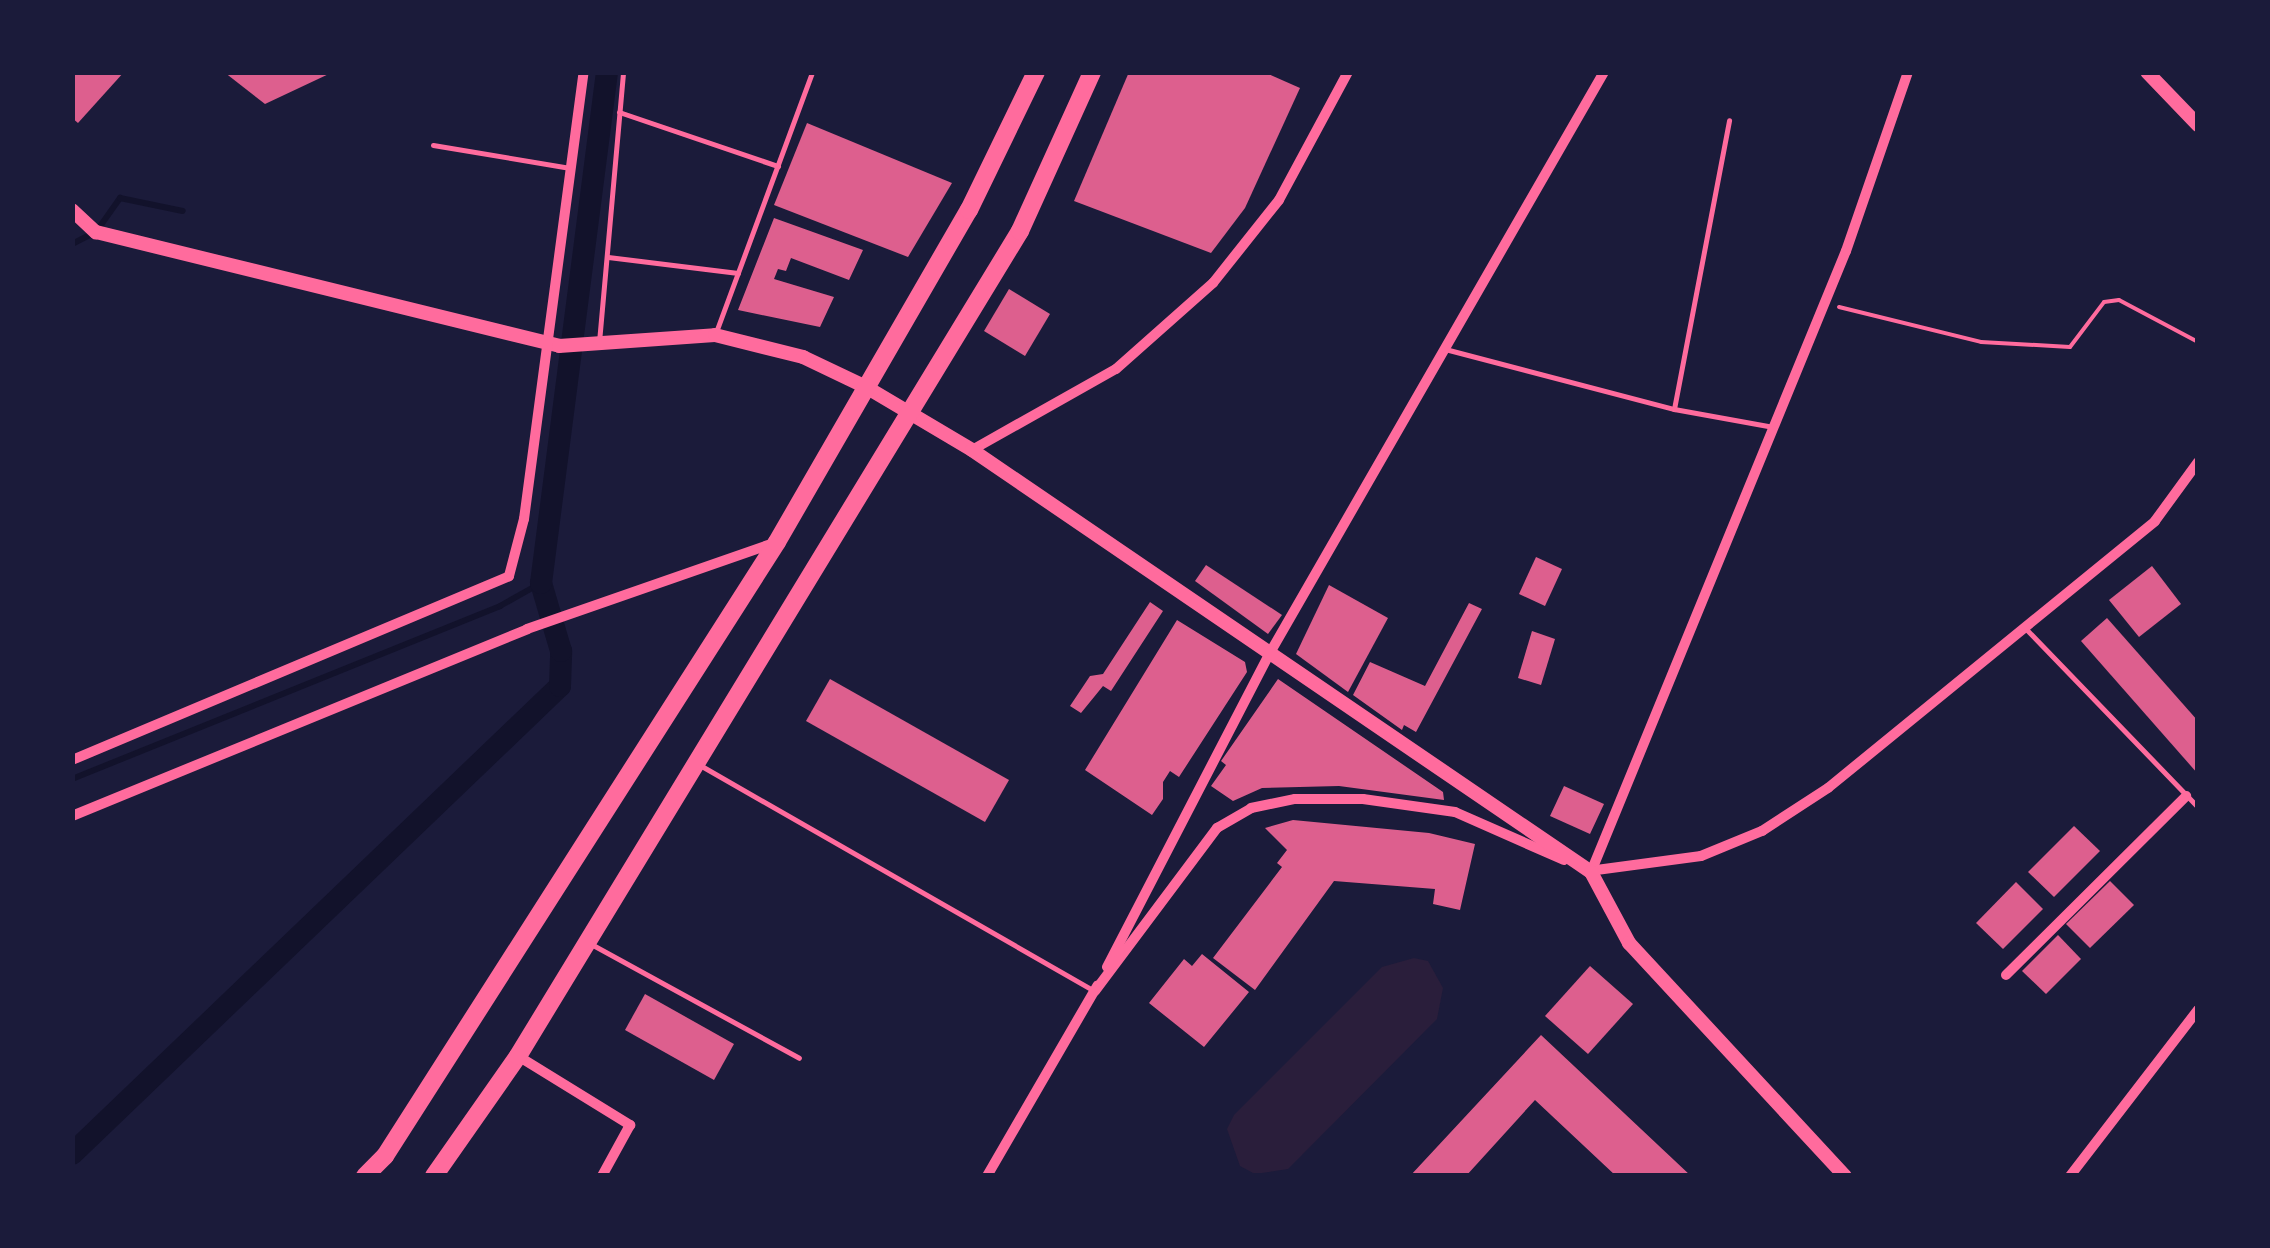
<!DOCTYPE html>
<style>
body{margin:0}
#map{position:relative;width:2270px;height:1248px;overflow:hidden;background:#1b1b3a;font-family:"Alegreya Sans",sans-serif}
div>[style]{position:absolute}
.green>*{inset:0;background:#2a1e3b}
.stream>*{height:6px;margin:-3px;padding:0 3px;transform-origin:3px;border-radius:3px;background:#12122b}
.canal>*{height:22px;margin:-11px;padding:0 11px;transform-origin:11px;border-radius:11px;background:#12122b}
.building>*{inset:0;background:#dd5f8e}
.path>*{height:4px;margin:-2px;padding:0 2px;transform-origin:2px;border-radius:2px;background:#ff6b9d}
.service>*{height:5px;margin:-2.5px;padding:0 2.5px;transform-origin:2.5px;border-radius:2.5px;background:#ff6b9d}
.minor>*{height:10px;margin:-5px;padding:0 5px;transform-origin:5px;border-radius:5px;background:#ff6b9d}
.tertiary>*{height:14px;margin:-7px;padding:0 7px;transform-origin:7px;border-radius:7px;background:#ff6b9d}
.primary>*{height:18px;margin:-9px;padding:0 9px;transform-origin:9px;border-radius:9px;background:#ff6b9d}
span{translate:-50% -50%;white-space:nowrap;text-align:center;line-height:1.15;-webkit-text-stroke:8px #1b1b3a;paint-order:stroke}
.frame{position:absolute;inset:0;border:75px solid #1b1b3a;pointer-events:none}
</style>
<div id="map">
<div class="green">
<div style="clip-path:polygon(1414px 958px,1428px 961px,1443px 988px,1437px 1019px,1288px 1169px,1255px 1174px,1240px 1166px,1227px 1129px,1234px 1115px,1382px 967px)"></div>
</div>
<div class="stream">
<div style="left:72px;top:244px;width:27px;rotate:-27deg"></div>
<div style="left:96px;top:232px;width:42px;rotate:-54.8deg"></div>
<div style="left:120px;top:198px;width:64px;rotate:11.7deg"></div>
<div style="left:72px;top:779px;width:462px;rotate:-22deg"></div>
<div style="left:500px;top:606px;width:47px;rotate:-29.3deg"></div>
</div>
<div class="canal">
<div style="left:72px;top:1154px;width:676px;rotate:-43.8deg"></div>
<div style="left:560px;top:686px;width:35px;rotate:-88deg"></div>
<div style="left:561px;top:651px;width:71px;rotate:-106.4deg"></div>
<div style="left:541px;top:583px;width:515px;rotate:-82.64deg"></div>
</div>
<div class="building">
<div style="clip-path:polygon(72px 72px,124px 72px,78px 123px,72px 118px)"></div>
<div style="clip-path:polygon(224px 72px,333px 72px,265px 104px)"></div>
<div style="clip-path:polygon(1129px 72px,1264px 72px,1300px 88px,1245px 208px,1211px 253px,1074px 201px)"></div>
<div style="clip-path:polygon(807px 123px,952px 183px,908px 257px,774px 205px)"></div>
<div style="clip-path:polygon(774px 218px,863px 250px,849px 280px,791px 258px,786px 271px,778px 269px,774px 279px,834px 297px,820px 327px,738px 310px)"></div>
<div style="clip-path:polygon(1009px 289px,1050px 314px,1025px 356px,984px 331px)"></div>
<div style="clip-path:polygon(1536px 557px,1562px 569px,1545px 606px,1519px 594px)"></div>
<div style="clip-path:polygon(1206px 565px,1282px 615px,1268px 634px,1195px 581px)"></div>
<div style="clip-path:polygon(2152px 566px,2181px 604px,2139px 637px,2109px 600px)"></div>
<div style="clip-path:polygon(1329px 585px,1388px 618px,1348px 692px,1296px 654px)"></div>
<div style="clip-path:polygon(1150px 602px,1163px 611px,1111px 691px,1103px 686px,1081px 713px,1070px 706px,1090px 676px,1103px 674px)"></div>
<div style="clip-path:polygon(1469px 603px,1482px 609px,1416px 732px,1404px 725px,1402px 730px,1353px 695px,1370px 662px,1425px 686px)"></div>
<div style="clip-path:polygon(2107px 618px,2198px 721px,2198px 774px,2081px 641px)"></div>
<div style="clip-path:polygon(1177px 620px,1245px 662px,1247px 672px,1179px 777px,1170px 771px,1163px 782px,1163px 799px,1152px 815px,1085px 770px)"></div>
<div style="clip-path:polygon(1532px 631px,1555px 639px,1541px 685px,1518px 678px)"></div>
<div style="clip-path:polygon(830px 679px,1009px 780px,985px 822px,806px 721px)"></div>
<div style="clip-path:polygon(1278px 679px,1443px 792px,1444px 800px,1339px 786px,1262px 788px,1233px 801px,1211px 786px,1226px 765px,1221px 761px)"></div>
<div style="clip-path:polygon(1564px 786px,1604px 804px,1590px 834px,1550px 816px)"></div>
<div style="clip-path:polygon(1293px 820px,1429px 833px,1475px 844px,1460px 910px,1433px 904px,1435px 889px,1334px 881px,1255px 990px,1213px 958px,1282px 867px,1277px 863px,1287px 850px,1265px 828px)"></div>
<div style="clip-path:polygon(2074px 826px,2100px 851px,2054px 897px,2028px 872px)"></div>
<div style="clip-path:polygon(2110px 881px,2134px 905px,2090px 948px,2066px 924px)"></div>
<div style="clip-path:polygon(2016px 882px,2043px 909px,2003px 949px,1976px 923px)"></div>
<div style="clip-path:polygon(2058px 935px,2081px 959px,2046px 994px,2022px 971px)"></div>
<div style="clip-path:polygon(1202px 954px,1249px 992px,1204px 1047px,1149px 1003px,1184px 959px,1192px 966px)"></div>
<div style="clip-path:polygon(1590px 966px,1633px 1004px,1588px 1054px,1545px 1016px)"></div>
<div style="clip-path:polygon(645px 994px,734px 1044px,714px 1080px,625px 1030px)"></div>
<div style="clip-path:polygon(1541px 1035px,1691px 1176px,1616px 1176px,1535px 1100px,1466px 1176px,1410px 1176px)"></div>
</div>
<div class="path">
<div style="left:1839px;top:307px;width:146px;rotate:13.8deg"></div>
<div style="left:1981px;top:342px;width:89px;rotate:3.2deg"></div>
<div style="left:2070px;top:347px;width:56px;rotate:-52.9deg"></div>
<div style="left:2104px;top:302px;width:15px;rotate:-8deg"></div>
<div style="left:2119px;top:300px;width:89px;rotate:28deg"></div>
</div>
<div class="service">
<div style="left:619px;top:112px;width:168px;rotate:18.8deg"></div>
<div style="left:433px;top:145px;width:139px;rotate:9.5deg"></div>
<div style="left:608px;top:257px;width:131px;rotate:7deg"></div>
<div style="left:716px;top:332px;width:277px;rotate:-69.7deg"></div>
<div style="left:599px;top:342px;width:271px;rotate:-84.9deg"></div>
<div style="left:1445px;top:349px;width:237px;rotate:14.7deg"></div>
<div style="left:1674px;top:409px;width:294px;rotate:-79.2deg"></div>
<div style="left:1674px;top:409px;width:101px;rotate:10.3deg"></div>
<div style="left:2026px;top:629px;width:248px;rotate:46deg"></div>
<div style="left:698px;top:764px;width:454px;rotate:29.8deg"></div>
<div style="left:591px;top:944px;width:237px;rotate:28.7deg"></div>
</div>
<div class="minor">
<div style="left:972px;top:450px;width:165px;rotate:-29.4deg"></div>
<div style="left:1116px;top:369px;width:130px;rotate:-41.6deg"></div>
<div style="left:1213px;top:283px;width:106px;rotate:-51.5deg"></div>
<div style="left:1279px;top:200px;width:145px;rotate:-61.7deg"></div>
<div style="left:72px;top:760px;width:474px;rotate:-22.8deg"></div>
<div style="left:509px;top:576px;width:59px;rotate:-75.3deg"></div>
<div style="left:524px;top:519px;width:451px;rotate:-82.4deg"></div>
<div style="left:72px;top:816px;width:492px;rotate:-22.3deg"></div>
<div style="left:527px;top:629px;width:265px;rotate:-19.2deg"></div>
<div style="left:1589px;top:871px;width:113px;rotate:-7.6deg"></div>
<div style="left:1701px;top:856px;width:66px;rotate:-22.3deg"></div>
<div style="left:1762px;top:831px;width:79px;rotate:-33.1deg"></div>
<div style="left:1828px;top:788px;width:422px;rotate:-39.2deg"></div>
<div style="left:2155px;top:521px;width:73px;rotate:-53.9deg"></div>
<div style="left:1591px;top:872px;width:671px;rotate:-67.68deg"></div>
<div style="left:1846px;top:251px;width:189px;rotate:-70.9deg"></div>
<div style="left:1107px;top:967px;width:356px;rotate:-62.6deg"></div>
<div style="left:1271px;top:651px;width:668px;rotate:-60.1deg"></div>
<div style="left:2006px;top:975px;width:254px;rotate:-44.8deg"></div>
<div style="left:1095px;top:991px;width:204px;rotate:-53.2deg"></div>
<div style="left:1217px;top:828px;width:39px;rotate:-30deg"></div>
<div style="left:1251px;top:808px;width:45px;rotate:-11.6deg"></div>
<div style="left:1295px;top:799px;width:68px"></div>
<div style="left:1363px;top:799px;width:93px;rotate:8deg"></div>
<div style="left:1455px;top:812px;width:119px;rotate:23.8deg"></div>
<div style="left:518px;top:1056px;width:132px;rotate:31.6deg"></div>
<div style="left:630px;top:1125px;width:58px;rotate:118.8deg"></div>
<div style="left:987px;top:1176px;width:220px;rotate:-59.9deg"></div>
<div style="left:2070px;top:1176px;width:210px;rotate:-52.4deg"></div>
</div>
<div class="tertiary">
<div style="left:2147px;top:72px;width:74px;rotate:46.1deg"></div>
<div style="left:72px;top:210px;width:33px;rotate:43deg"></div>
<div style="left:96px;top:232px;width:477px;rotate:13.8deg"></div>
<div style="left:559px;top:346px;width:156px;rotate:-4deg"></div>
<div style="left:715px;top:335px;width:91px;rotate:14deg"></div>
<div style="left:803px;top:357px;width:70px;rotate:25.5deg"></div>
<div style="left:866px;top:387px;width:123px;rotate:30.7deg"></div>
<div style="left:972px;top:450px;width:749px;rotate:34.28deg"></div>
<div style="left:1591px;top:872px;width:81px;rotate:61.8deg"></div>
<div style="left:1629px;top:943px;width:318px;rotate:47.2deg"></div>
</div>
<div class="primary">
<div style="left:365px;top:1176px;width:28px;rotate:-45deg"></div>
<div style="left:385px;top:1156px;width:728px;rotate:-57.44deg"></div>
<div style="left:777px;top:542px;width:384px;rotate:-60deg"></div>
<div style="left:969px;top:210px;width:153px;rotate:-64.1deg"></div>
<div style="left:434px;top:1176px;width:146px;rotate:-55deg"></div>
<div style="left:518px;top:1056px;width:966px;rotate:-58.68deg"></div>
<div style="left:1020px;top:231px;width:175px;rotate:-65.6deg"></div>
</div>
<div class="frame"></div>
</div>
